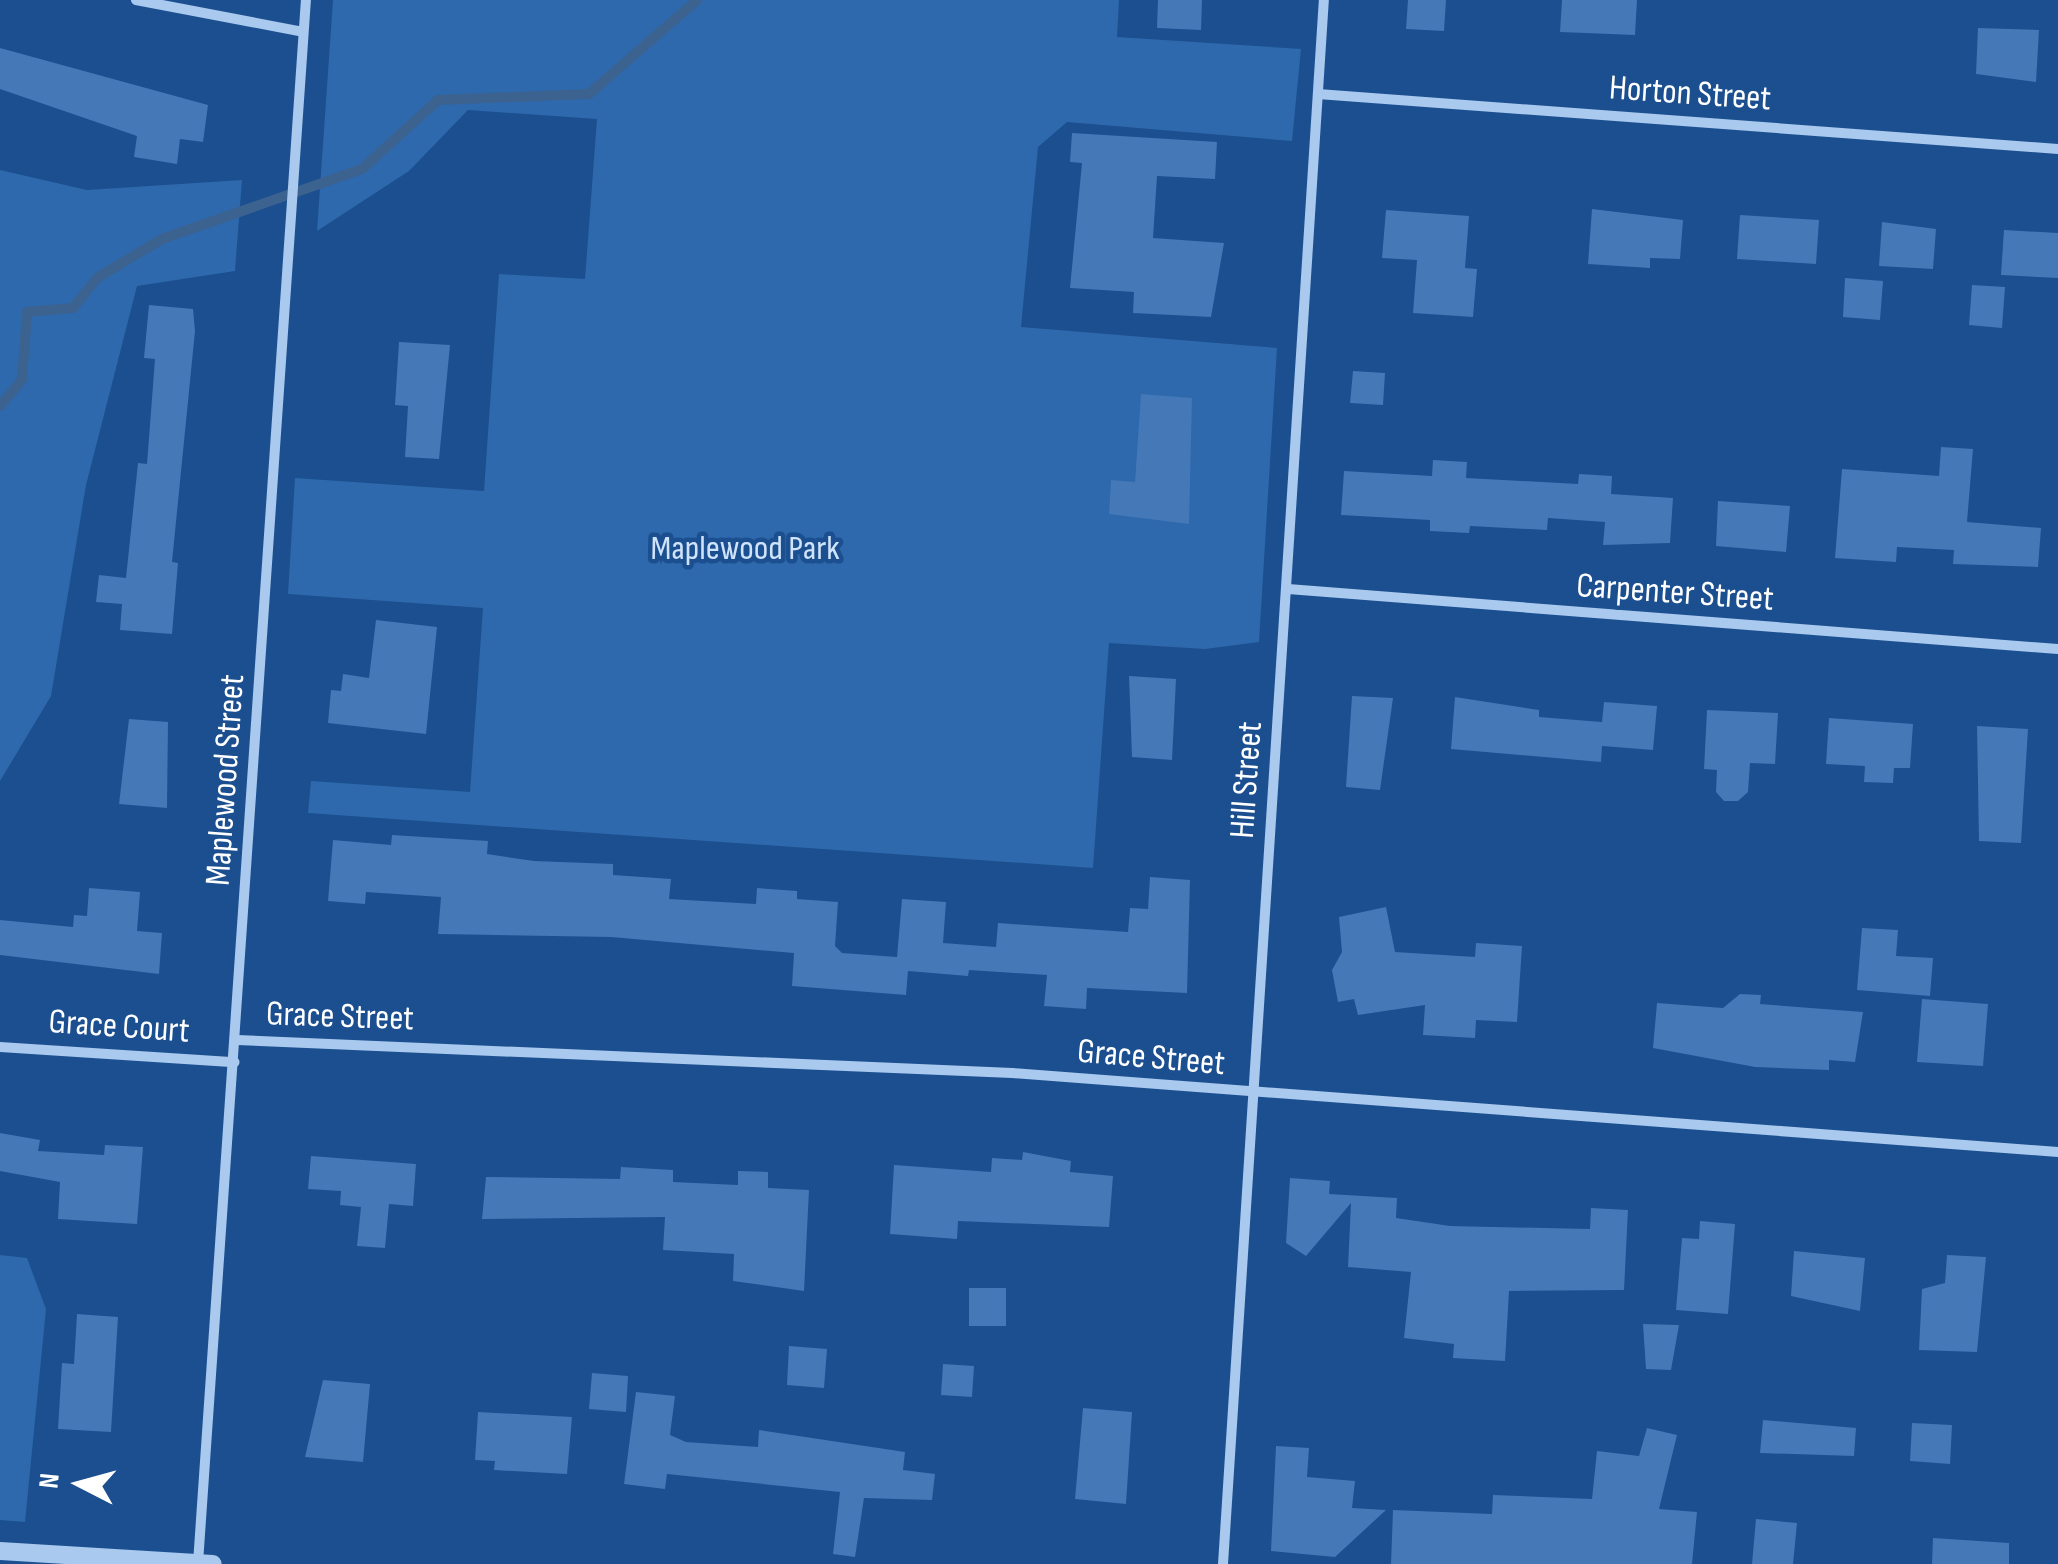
<!DOCTYPE html>
<style>
body{margin:0}
#map{position:relative;width:2058px;height:1564px;overflow:hidden;background:#1b4f8f;font-family:"Sofia Sans Condensed",sans-serif}
div>[style]{position:absolute}
.green>*{inset:0;background:#2e69ad}
.stream>*{height:10px;margin:-5px;padding:0 5px;transform-origin:5px;border-radius:5px;background:#3c6290}
.building>*{inset:0;background:#4478b7}
.minor>*{height:10px;margin:-5px;padding:0 5px;transform-origin:5px;border-radius:5px;background:#a9c9ee}
.tertiary>*{height:18px;margin:-9px;padding:0 9px;transform-origin:9px;border-radius:9px;background:#a9c9ee}
span{translate:-50% -50%;white-space:nowrap;text-align:center;line-height:1.15;-webkit-text-stroke:9px #1b4f8f;paint-order:stroke}
.street-label{font-size:35px;color:#fff}
.park-label{font-size:35px;color:#cfe3fa}
.north{position:absolute;left:30px;top:1434px;width:100px;height:100px;-webkit-text-stroke:8px #1b4f8f;paint-order:stroke;rotate:276deg;font-size:28px;font-weight:700;line-height:40px;text-align:center;color:#fff}
.north::after{content:'';display:block;margin:auto;width:35px;height:45px;background:#fff;clip-path:polygon(50% 0,100% 100%,50% 72%,0 100%)}
</style>
<div id="map">
<div class="green">
<div style="clip-path:polygon(333px 0,1119px 0,1117px 37px,1301px 49px,1292px 141px,1067px 122px,1038px 147px,1021px 327px,1277px 348px,1259px 642px,1205px 649px,1109px 643px,1093px 868px,308px 813px,311px 781px,470px 792px,483px 608px,288px 594px,295px 478px,484px 491px,499px 274px,585px 279px,597px 119px,468px 110px,409px 171px,317px 231px)"></div>
<div style="clip-path:polygon(0 170px,87px 190px,242px 180px,235px 271px,137px 286px,86px 485px,51px 696px,0 781px)"></div>
<div style="clip-path:polygon(0 1255px,27px 1258px,46px 1309px,25px 1522px,0 1520px)"></div>
</div>
<div class="stream">
<div style="left:0;top:406px;width:34px;rotate:-50deg"></div>
<div style="left:22px;top:380px;width:68px;rotate:-85.8deg"></div>
<div style="left:27px;top:312px;width:46px;rotate:-5deg"></div>
<div style="left:73px;top:308px;width:38px;rotate:-51deg"></div>
<div style="left:97px;top:278px;width:76px;rotate:-31deg"></div>
<div style="left:162px;top:239px;width:212px;rotate:-19.3deg"></div>
<div style="left:362px;top:169px;width:103px;rotate:-42.2deg"></div>
<div style="left:438px;top:100px;width:151px;rotate:-2.3deg"></div>
<div style="left:589px;top:94px;width:143px;rotate:-41deg"></div>
</div>
<div class="building">
<div style="clip-path:polygon(1158px 0,1202px 0,1201px 30px,1157px 28px)"></div>
<div style="clip-path:polygon(1408px 0,1446px 0,1444px 31px,1406px 29px)"></div>
<div style="clip-path:polygon(1562px 0,1637px 0,1635px 35px,1560px 32px)"></div>
<div style="clip-path:polygon(1978px 28px,2039px 30px,2036px 82px,1976px 74px)"></div>
<div style="clip-path:polygon(0 48px,208px 105px,203px 142px,180px 139px,177px 164px,134px 157px,137px 136px,0 89px)"></div>
<div style="clip-path:polygon(1072px 133px,1217px 142px,1215px 179px,1157px 176px,1153px 238px,1224px 243px,1211px 317px,1133px 313px,1134px 292px,1070px 288px,1082px 163px,1070px 162px)"></div>
<div style="clip-path:polygon(1592px 209px,1683px 220px,1680px 259px,1650px 258px,1650px 268px,1588px 264px)"></div>
<div style="clip-path:polygon(1386px 210px,1469px 216px,1465px 268px,1477px 269px,1473px 317px,1413px 313px,1417px 260px,1382px 258px)"></div>
<div style="clip-path:polygon(1740px 215px,1819px 220px,1816px 264px,1737px 259px)"></div>
<div style="clip-path:polygon(1882px 222px,1936px 229px,1933px 269px,1879px 266px)"></div>
<div style="clip-path:polygon(2004px 230px,2058px 233px,2058px 278px,2001px 275px)"></div>
<div style="clip-path:polygon(1845px 278px,1883px 281px,1880px 320px,1843px 317px)"></div>
<div style="clip-path:polygon(1972px 285px,2005px 287px,2002px 328px,1969px 325px)"></div>
<div style="clip-path:polygon(149px 305px,193px 309px,195px 331px,172px 562px,178px 563px,172px 634px,120px 630px,122px 604px,96px 602px,99px 575px,126px 578px,138px 463px,147px 464px,155px 359px,144px 358px)"></div>
<div style="clip-path:polygon(399px 342px,450px 345px,439px 459px,405px 457px,408px 406px,395px 405px)"></div>
<div style="clip-path:polygon(1353px 371px,1385px 373px,1383px 405px,1350px 403px)"></div>
<div style="clip-path:polygon(1141px 394px,1192px 398px,1189px 524px,1109px 514px,1111px 480px,1135px 482px)"></div>
<div style="clip-path:polygon(1941px 447px,1973px 449px,1967px 522px,2041px 528px,2038px 567px,1953px 564px,1954px 550px,1897px 547px,1896px 562px,1835px 558px,1842px 469px,1939px 476px)"></div>
<div style="clip-path:polygon(1433px 460px,1467px 462px,1466px 478px,1578px 484px,1579px 474px,1612px 476px,1611px 494px,1673px 498px,1670px 543px,1603px 545px,1605px 522px,1548px 518px,1547px 530px,1470px 526px,1469px 533px,1430px 531px,1430px 520px,1341px 515px,1344px 471px,1432px 476px)"></div>
<div style="clip-path:polygon(1718px 501px,1790px 506px,1786px 552px,1716px 546px)"></div>
<div style="clip-path:polygon(376px 620px,437px 627px,426px 734px,328px 723px,331px 690px,341px 691px,343px 674px,369px 678px)"></div>
<div style="clip-path:polygon(1129px 676px,1176px 679px,1172px 760px,1132px 757px)"></div>
<div style="clip-path:polygon(1352px 696px,1393px 698px,1380px 790px,1346px 787px)"></div>
<div style="clip-path:polygon(1455px 697px,1539px 710px,1539px 717px,1602px 722px,1604px 702px,1657px 706px,1653px 750px,1602px 746px,1601px 762px,1451px 749px)"></div>
<div style="clip-path:polygon(1707px 710px,1778px 713px,1775px 764px,1750px 763px,1748px 792px,1738px 801px,1724px 801px,1716px 792px,1717px 770px,1704px 769px)"></div>
<div style="clip-path:polygon(1829px 718px,1913px 724px,1910px 768px,1894px 768px,1893px 783px,1864px 782px,1865px 766px,1826px 764px)"></div>
<div style="clip-path:polygon(129px 719px,168px 722px,167px 808px,119px 804px)"></div>
<div style="clip-path:polygon(1977px 726px,2028px 729px,2021px 843px,1979px 841px)"></div>
<div style="clip-path:polygon(392px 835px,488px 841px,487px 854px,534px 861px,613px 864px,613px 875px,671px 879px,669px 899px,756px 904px,757px 888px,797px 891px,797px 899px,838px 902px,835px 946px,842px 953px,897px 957px,902px 899px,946px 902px,943px 943px,996px 947px,998px 923px,1128px 932px,1130px 908px,1148px 909px,1150px 877px,1190px 880px,1187px 993px,1087px 988px,1086px 1009px,1044px 1006px,1047px 975px,969px 970px,968px 976px,908px 971px,906px 995px,792px 986px,794px 953px,611px 937px,438px 934px,441px 897px,366px 892px,365px 904px,328px 901px,333px 840px,391px 845px)"></div>
<div style="clip-path:polygon(89px 888px,140px 892px,137px 931px,162px 933px,159px 974px,0 955px,0 920px,73px 927px,74px 915px,87px 916px)"></div>
<div style="clip-path:polygon(1386px 907px,1395px 952px,1475px 957px,1476px 943px,1522px 946px,1517px 1022px,1476px 1020px,1475px 1038px,1423px 1035px,1425px 1005px,1358px 1015px,1354px 999px,1338px 1002px,1332px 970px,1342px 952px,1339px 917px)"></div>
<div style="clip-path:polygon(1862px 928px,1898px 930px,1896px 956px,1933px 958px,1930px 996px,1857px 990px)"></div>
<div style="clip-path:polygon(1740px 994px,1761px 995px,1760px 1004px,1863px 1012px,1855px 1062px,1829px 1060px,1829px 1070px,1755px 1067px,1653px 1048px,1657px 1003px,1723px 1008px)"></div>
<div style="clip-path:polygon(1922px 999px,1988px 1004px,1983px 1066px,1917px 1062px)"></div>
<div style="clip-path:polygon(0 1133px,40px 1140px,38px 1151px,104px 1155px,105px 1145px,143px 1147px,137px 1224px,58px 1219px,60px 1182px,0 1171px)"></div>
<div style="clip-path:polygon(1023px 1152px,1071px 1161px,1070px 1172px,1113px 1176px,1109px 1227px,958px 1221px,957px 1239px,890px 1234px,894px 1165px,991px 1172px,992px 1158px,1022px 1160px)"></div>
<div style="clip-path:polygon(311px 1156px,416px 1164px,413px 1206px,389px 1204px,385px 1248px,357px 1246px,361px 1207px,340px 1205px,341px 1191px,308px 1189px)"></div>
<div style="clip-path:polygon(621px 1167px,673px 1170px,673px 1182px,738px 1185px,738px 1171px,768px 1172px,768px 1188px,809px 1190px,804px 1291px,733px 1281px,734px 1254px,663px 1250px,665px 1217px,482px 1219px,486px 1177px,620px 1179px)"></div>
<div style="clip-path:polygon(1290px 1178px,1330px 1181px,1329px 1194px,1397px 1198px,1396px 1218px,1450px 1226px,1590px 1229px,1591px 1208px,1628px 1210px,1624px 1290px,1509px 1291px,1505px 1361px,1453px 1358px,1454px 1344px,1404px 1338px,1411px 1272px,1348px 1267px,1351px 1203px,1306px 1256px,1286px 1243px)"></div>
<div style="clip-path:polygon(1700px 1221px,1735px 1224px,1728px 1314px,1676px 1310px,1682px 1238px,1699px 1239px)"></div>
<div style="clip-path:polygon(1794px 1251px,1865px 1258px,1860px 1311px,1791px 1296px)"></div>
<div style="clip-path:polygon(1947px 1255px,1986px 1257px,1977px 1352px,1919px 1350px,1922px 1289px,1945px 1283px)"></div>
<div style="clip-path:polygon(969px 1288px,1006px 1288px,1006px 1326px,969px 1326px)"></div>
<div style="clip-path:polygon(77px 1314px,118px 1317px,111px 1432px,58px 1429px,62px 1363px,74px 1364px)"></div>
<div style="clip-path:polygon(1643px 1324px,1679px 1325px,1671px 1370px,1646px 1369px)"></div>
<div style="clip-path:polygon(789px 1346px,827px 1349px,824px 1388px,787px 1385px)"></div>
<div style="clip-path:polygon(943px 1364px,974px 1366px,972px 1397px,941px 1395px)"></div>
<div style="clip-path:polygon(592px 1373px,628px 1376px,626px 1412px,589px 1409px)"></div>
<div style="clip-path:polygon(323px 1380px,370px 1384px,363px 1462px,305px 1457px)"></div>
<div style="clip-path:polygon(636px 1392px,675px 1396px,670px 1435px,686px 1442px,758px 1447px,759px 1430px,905px 1452px,903px 1470px,935px 1474px,932px 1500px,864px 1498px,855px 1557px,833px 1554px,840px 1492px,667px 1474px,665px 1489px,624px 1484px)"></div>
<div style="clip-path:polygon(1083px 1408px,1132px 1412px,1126px 1504px,1075px 1499px)"></div>
<div style="clip-path:polygon(478px 1412px,572px 1417px,567px 1474px,494px 1470px,495px 1461px,475px 1460px)"></div>
<div style="clip-path:polygon(1763px 1420px,1856px 1428px,1854px 1456px,1760px 1453px)"></div>
<div style="clip-path:polygon(1912px 1423px,1952px 1425px,1950px 1464px,1910px 1461px)"></div>
<div style="clip-path:polygon(1647px 1428px,1677px 1435px,1659px 1509px,1697px 1512px,1692px 1564px,1391px 1564px,1393px 1510px,1492px 1514px,1493px 1495px,1592px 1499px,1597px 1451px,1639px 1456px)"></div>
<div style="clip-path:polygon(1276px 1446px,1309px 1448px,1307px 1477px,1355px 1481px,1352px 1508px,1386px 1510px,1335px 1557px,1271px 1551px)"></div>
<div style="clip-path:polygon(1756px 1519px,1797px 1523px,1793px 1564px,1752px 1564px)"></div>
<div style="clip-path:polygon(1933px 1538px,2009px 1543px,2009px 1564px,1932px 1564px)"></div>
</div>
<div class="minor">
<div style="left:136px;top:0;width:170px;rotate:10.8deg"></div>
<div style="left:1318px;top:94px;width:742px;rotate:4.25deg"></div>
<div style="left:1288px;top:589px;width:772px;rotate:4.46deg"></div>
<div style="left:237px;top:1040px;width:776px;rotate:2.44deg"></div>
<div style="left:1012px;top:1073px;width:1049px;rotate:4.32deg"></div>
<div style="left:0;top:1047px;width:235px;rotate:3.7deg"></div>
<div style="left:198px;top:1563px;width:1567px;rotate:-86.05deg"></div>
<div style="left:1223px;top:1564px;width:1567px;rotate:-86.31deg"></div>
</div>
<div class="tertiary">
<div style="left:0;top:1551px;width:213px;rotate:3.5deg"></div>
</div>
<div class="street-label">
<span style="left:1690px;top:94px;rotate:4deg">Horton Street</span>
<span style="left:1675px;top:593px;rotate:4deg">Carpenter Street</span>
<span style="left:226px;top:780px;rotate:-86deg">Maplewood Street</span>
<span style="left:1247px;top:780px;rotate:-86deg">Hill Street</span>
<span style="left:340px;top:1017px;rotate:2deg">Grace Street</span>
<span style="left:119px;top:1027px;rotate:4deg">Grace Court</span>
<span style="left:1151px;top:1058px;rotate:5deg">Grace Street</span>
</div>
<div class="park-label">
<span style="left:745px;top:549px">Maplewood Park</span>
</div>
<div class="north">N</div>
</div>
